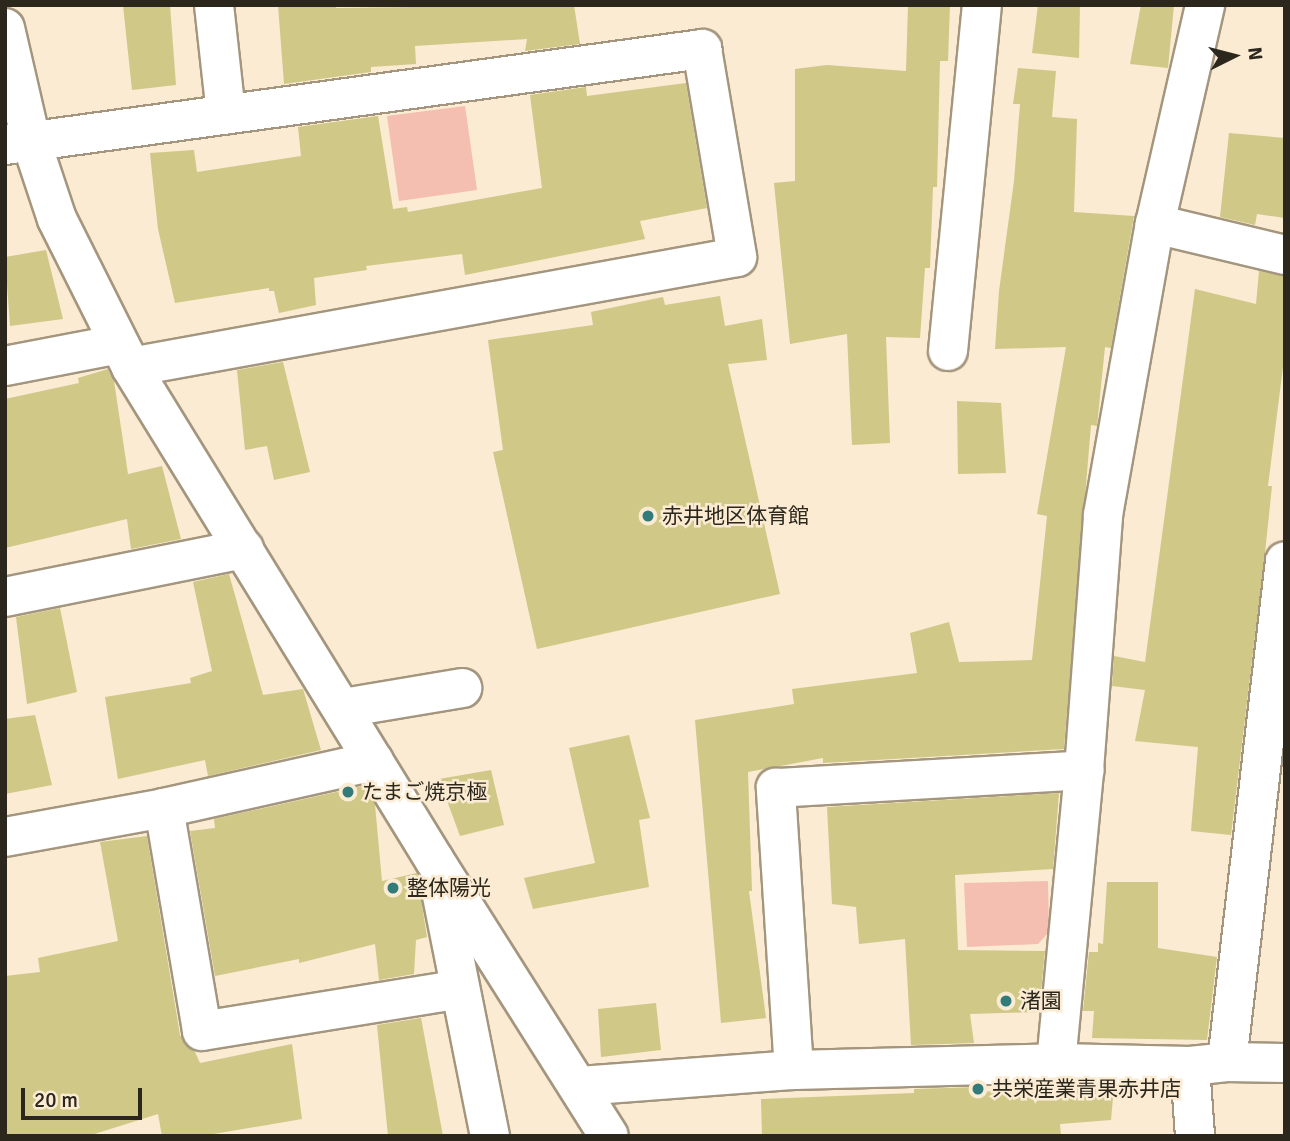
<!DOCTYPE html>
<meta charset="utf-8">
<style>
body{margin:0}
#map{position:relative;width:1290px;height:1141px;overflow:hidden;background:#faebd2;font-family:Signika,"Noto Sans JP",sans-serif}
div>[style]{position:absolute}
.green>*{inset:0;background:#f4beb0}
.building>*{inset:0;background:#cfc887}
.roads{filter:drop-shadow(2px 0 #a4967e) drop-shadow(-2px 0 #a4967e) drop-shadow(0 2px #a4967e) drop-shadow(0 -2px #a4967e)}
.minor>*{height:38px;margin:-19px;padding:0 19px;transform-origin:19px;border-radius:19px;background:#fff}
.dots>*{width:19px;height:19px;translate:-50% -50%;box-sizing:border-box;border:4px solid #faebd2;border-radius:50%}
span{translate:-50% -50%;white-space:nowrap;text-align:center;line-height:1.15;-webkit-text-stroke:5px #faebd2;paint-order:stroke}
.poi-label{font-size:21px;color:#2c271d}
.left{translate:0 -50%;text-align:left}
.frame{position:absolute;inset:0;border:7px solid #2c271d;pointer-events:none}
.north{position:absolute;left:1199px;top:21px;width:70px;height:70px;-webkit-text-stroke:5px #faebd2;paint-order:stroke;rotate:84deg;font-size:19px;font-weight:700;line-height:28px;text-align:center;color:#2c271d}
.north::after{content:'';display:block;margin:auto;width:24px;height:32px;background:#2c271d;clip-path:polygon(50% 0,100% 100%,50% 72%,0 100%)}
.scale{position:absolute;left:21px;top:1088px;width:121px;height:32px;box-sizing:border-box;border:4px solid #2c271d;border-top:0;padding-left:9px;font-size:21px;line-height:24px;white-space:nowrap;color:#2c271d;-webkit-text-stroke:5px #faebd2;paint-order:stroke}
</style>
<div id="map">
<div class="green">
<div style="clip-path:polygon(465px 106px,477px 190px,399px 201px,387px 116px)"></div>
<div style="clip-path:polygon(1048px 881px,1049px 932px,1038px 944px,967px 947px,964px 883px)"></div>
</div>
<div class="building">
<div style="clip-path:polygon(123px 5px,170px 5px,176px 85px,132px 90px)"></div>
<div style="clip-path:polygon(278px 5px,336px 5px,336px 8px,574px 5px,580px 44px,525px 51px,527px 39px,415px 46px,416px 64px,371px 67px,371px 72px,284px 84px)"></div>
<div style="clip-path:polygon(908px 5px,950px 5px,948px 61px,940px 61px,937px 187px,933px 187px,930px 268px,925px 268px,920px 338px,886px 337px,890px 443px,852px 445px,847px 334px,790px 344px,774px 183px,795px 181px,795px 69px,827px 65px,906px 71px)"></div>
<div style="clip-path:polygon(1038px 5px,1080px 5px,1079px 58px,1032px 53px)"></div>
<div style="clip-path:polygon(1141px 5px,1174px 5px,1168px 68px,1130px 64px)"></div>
<div style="clip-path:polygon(1018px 68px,1056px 71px,1052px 117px,1077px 119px,1074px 212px,1134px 216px,1111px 348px,1105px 347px,1097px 426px,1091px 425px,1064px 749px,823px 763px,823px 758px,748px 772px,752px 891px,749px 891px,766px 1018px,721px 1023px,695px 720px,794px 704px,792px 689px,917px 673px,910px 633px,949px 622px,959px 662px,1032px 660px,1047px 516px,1037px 514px,1066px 347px,995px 349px,999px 291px,1014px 181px,1020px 104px,1013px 104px)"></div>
<div style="clip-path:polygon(686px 83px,707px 208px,640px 221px,645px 239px,465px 275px,462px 254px,366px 266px,367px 270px,314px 278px,316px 305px,279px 313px,274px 291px,269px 291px,269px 288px,175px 303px,158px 229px,150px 153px,194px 150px,197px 172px,301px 156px,298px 127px,378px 116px,393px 209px,407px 207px,408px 212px,542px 188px,530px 95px,586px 87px,587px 96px)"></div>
<div style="clip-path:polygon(1229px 133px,1285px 138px,1285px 218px,1257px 214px,1255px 225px,1220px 217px)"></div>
<div style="clip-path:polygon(46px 250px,63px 319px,10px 326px,5px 257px)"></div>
<div style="clip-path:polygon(1259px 271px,1285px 276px,1285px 351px,1268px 486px,1272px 486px,1265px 553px,1231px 835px,1191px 831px,1198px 747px,1135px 741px,1145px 690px,1112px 686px,1114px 656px,1145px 662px,1195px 289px,1256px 304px)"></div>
<div style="clip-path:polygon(720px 296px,725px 326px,762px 319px,767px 360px,728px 364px,780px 594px,537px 649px,493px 452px,503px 450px,488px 340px,593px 325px,591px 312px,663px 297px,665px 305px)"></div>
<div style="clip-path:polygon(283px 362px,310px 472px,274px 480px,267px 446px,245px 450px,237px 370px)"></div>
<div style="clip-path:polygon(108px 369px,114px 381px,128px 474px,162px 466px,181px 539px,131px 549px,127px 519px,5px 548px,5px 399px,79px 383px,78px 378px)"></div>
<div style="clip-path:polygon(957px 401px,1001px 403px,1006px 473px,958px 474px)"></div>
<div style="clip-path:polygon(229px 574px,263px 695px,303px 689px,321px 750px,208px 776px,205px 760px,118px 779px,105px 697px,191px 683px,190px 678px,212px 671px,193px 582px)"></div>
<div style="clip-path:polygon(60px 608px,77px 692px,27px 704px,16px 617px)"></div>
<div style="clip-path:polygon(35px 715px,52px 785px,5px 794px,5px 719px)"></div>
<div style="clip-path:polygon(629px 735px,650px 818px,639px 820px,649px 887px,533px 909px,524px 878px,595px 863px,569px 748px)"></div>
<div style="clip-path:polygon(491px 770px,504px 825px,460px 836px,439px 779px)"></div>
<div style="clip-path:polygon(363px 786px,375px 805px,382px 881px,417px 873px,427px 937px,416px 940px,414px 974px,379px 980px,375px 944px,299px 963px,299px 959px,215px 976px,190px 831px,215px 828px,214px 819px)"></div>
<div style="clip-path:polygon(1059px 793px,1053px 869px,955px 875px,958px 950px,1045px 951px,1039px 1012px,970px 1014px,974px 1043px,911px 1045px,905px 939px,859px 944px,856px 907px,832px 904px,827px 807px)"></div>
<div style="clip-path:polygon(147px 836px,180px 1035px,185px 1044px,195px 1052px,200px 1063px,292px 1044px,302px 1119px,202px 1136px,162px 1136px,158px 1114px,88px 1136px,5px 1136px,5px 976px,40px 972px,38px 958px,118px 941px,100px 842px)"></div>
<div style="clip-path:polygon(1107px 882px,1158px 882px,1158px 948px,1217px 957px,1207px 1040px,1092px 1038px,1094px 1011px,1083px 1011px,1089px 952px,1098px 952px,1098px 943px,1103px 944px)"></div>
<div style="clip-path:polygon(656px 1003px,661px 1050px,601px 1057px,598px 1009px)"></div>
<div style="clip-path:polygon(421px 1018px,443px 1136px,388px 1136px,377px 1025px)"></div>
<div style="clip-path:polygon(1087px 1086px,1114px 1086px,1111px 1120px,1060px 1124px,1061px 1136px,762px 1136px,761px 1099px,914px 1093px,914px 1089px,978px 1087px,979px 1092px)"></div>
</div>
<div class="roads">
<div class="minor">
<div style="left:214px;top:5px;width:110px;rotate:83.7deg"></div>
<div style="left:5px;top:28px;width:116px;rotate:77deg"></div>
<div style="left:31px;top:141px;width:82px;rotate:71.6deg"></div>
<div style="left:57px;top:219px;width:165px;rotate:63.4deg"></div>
<div style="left:131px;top:367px;width:580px;rotate:58.39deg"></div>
<div style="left:435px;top:861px;width:325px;rotate:57.7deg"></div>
<div style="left:5px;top:145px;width:704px;rotate:-7.84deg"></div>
<div style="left:702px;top:49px;width:211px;rotate:80.4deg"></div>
<div style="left:737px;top:257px;width:616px;rotate:169.71deg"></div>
<div style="left:1155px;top:224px;width:134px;rotate:13.4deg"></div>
<div style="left:948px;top:351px;width:348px;rotate:-84.4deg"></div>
<div style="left:5px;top:366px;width:116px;rotate:-10.9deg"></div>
<div style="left:5px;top:597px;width:244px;rotate:-11.4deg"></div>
<div style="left:343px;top:708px;width:121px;rotate:-9.5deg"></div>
<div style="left:164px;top:808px;width:226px;rotate:80.3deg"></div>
<div style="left:202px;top:1031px;width:261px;rotate:-9.2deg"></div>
<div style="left:5px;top:837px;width:162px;rotate:-10.3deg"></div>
<div style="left:164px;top:808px;width:215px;rotate:-12.6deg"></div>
<div style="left:439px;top:881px;width:260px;rotate:78.7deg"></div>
<div style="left:1227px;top:1062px;width:504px;rotate:-83.4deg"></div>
<div style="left:1056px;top:1063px;width:294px;rotate:-84.5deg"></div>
<div style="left:1084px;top:770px;width:256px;rotate:-85.7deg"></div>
<div style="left:1103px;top:515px;width:296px;rotate:-79.9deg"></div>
<div style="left:1155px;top:224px;width:225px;rotate:-77.1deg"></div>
<div style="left:1190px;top:1066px;width:70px;rotate:85.9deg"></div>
<div style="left:794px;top:1070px;width:283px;rotate:-93.7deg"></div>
<div style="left:776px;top:788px;width:309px;rotate:-3.3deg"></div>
<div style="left:580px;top:1086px;width:215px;rotate:-4.3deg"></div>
<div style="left:794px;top:1070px;width:262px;rotate:-1.5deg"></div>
<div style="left:1056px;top:1063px;width:134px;rotate:1.3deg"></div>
<div style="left:1190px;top:1066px;width:37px;rotate:-6deg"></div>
<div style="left:1227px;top:1062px;width:58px;rotate:1deg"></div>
</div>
</div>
<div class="dots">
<div style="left:648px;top:516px;background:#317b7a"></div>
<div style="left:348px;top:792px;background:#317b7a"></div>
<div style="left:393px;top:888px;background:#317b7a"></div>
<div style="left:1006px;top:1001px;background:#317b7a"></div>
<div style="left:978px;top:1089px;background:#317b7a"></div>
</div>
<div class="poi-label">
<span class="left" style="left:662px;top:516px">赤井地区体育館</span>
<span class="left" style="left:362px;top:792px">たまご焼京極</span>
<span class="left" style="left:407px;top:888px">整体陽光</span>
<span class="left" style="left:1020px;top:1001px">渚園</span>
<span class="left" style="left:992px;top:1089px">共栄産業青果赤井店</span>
</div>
<div class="frame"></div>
<div class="north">N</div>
<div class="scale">20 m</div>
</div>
